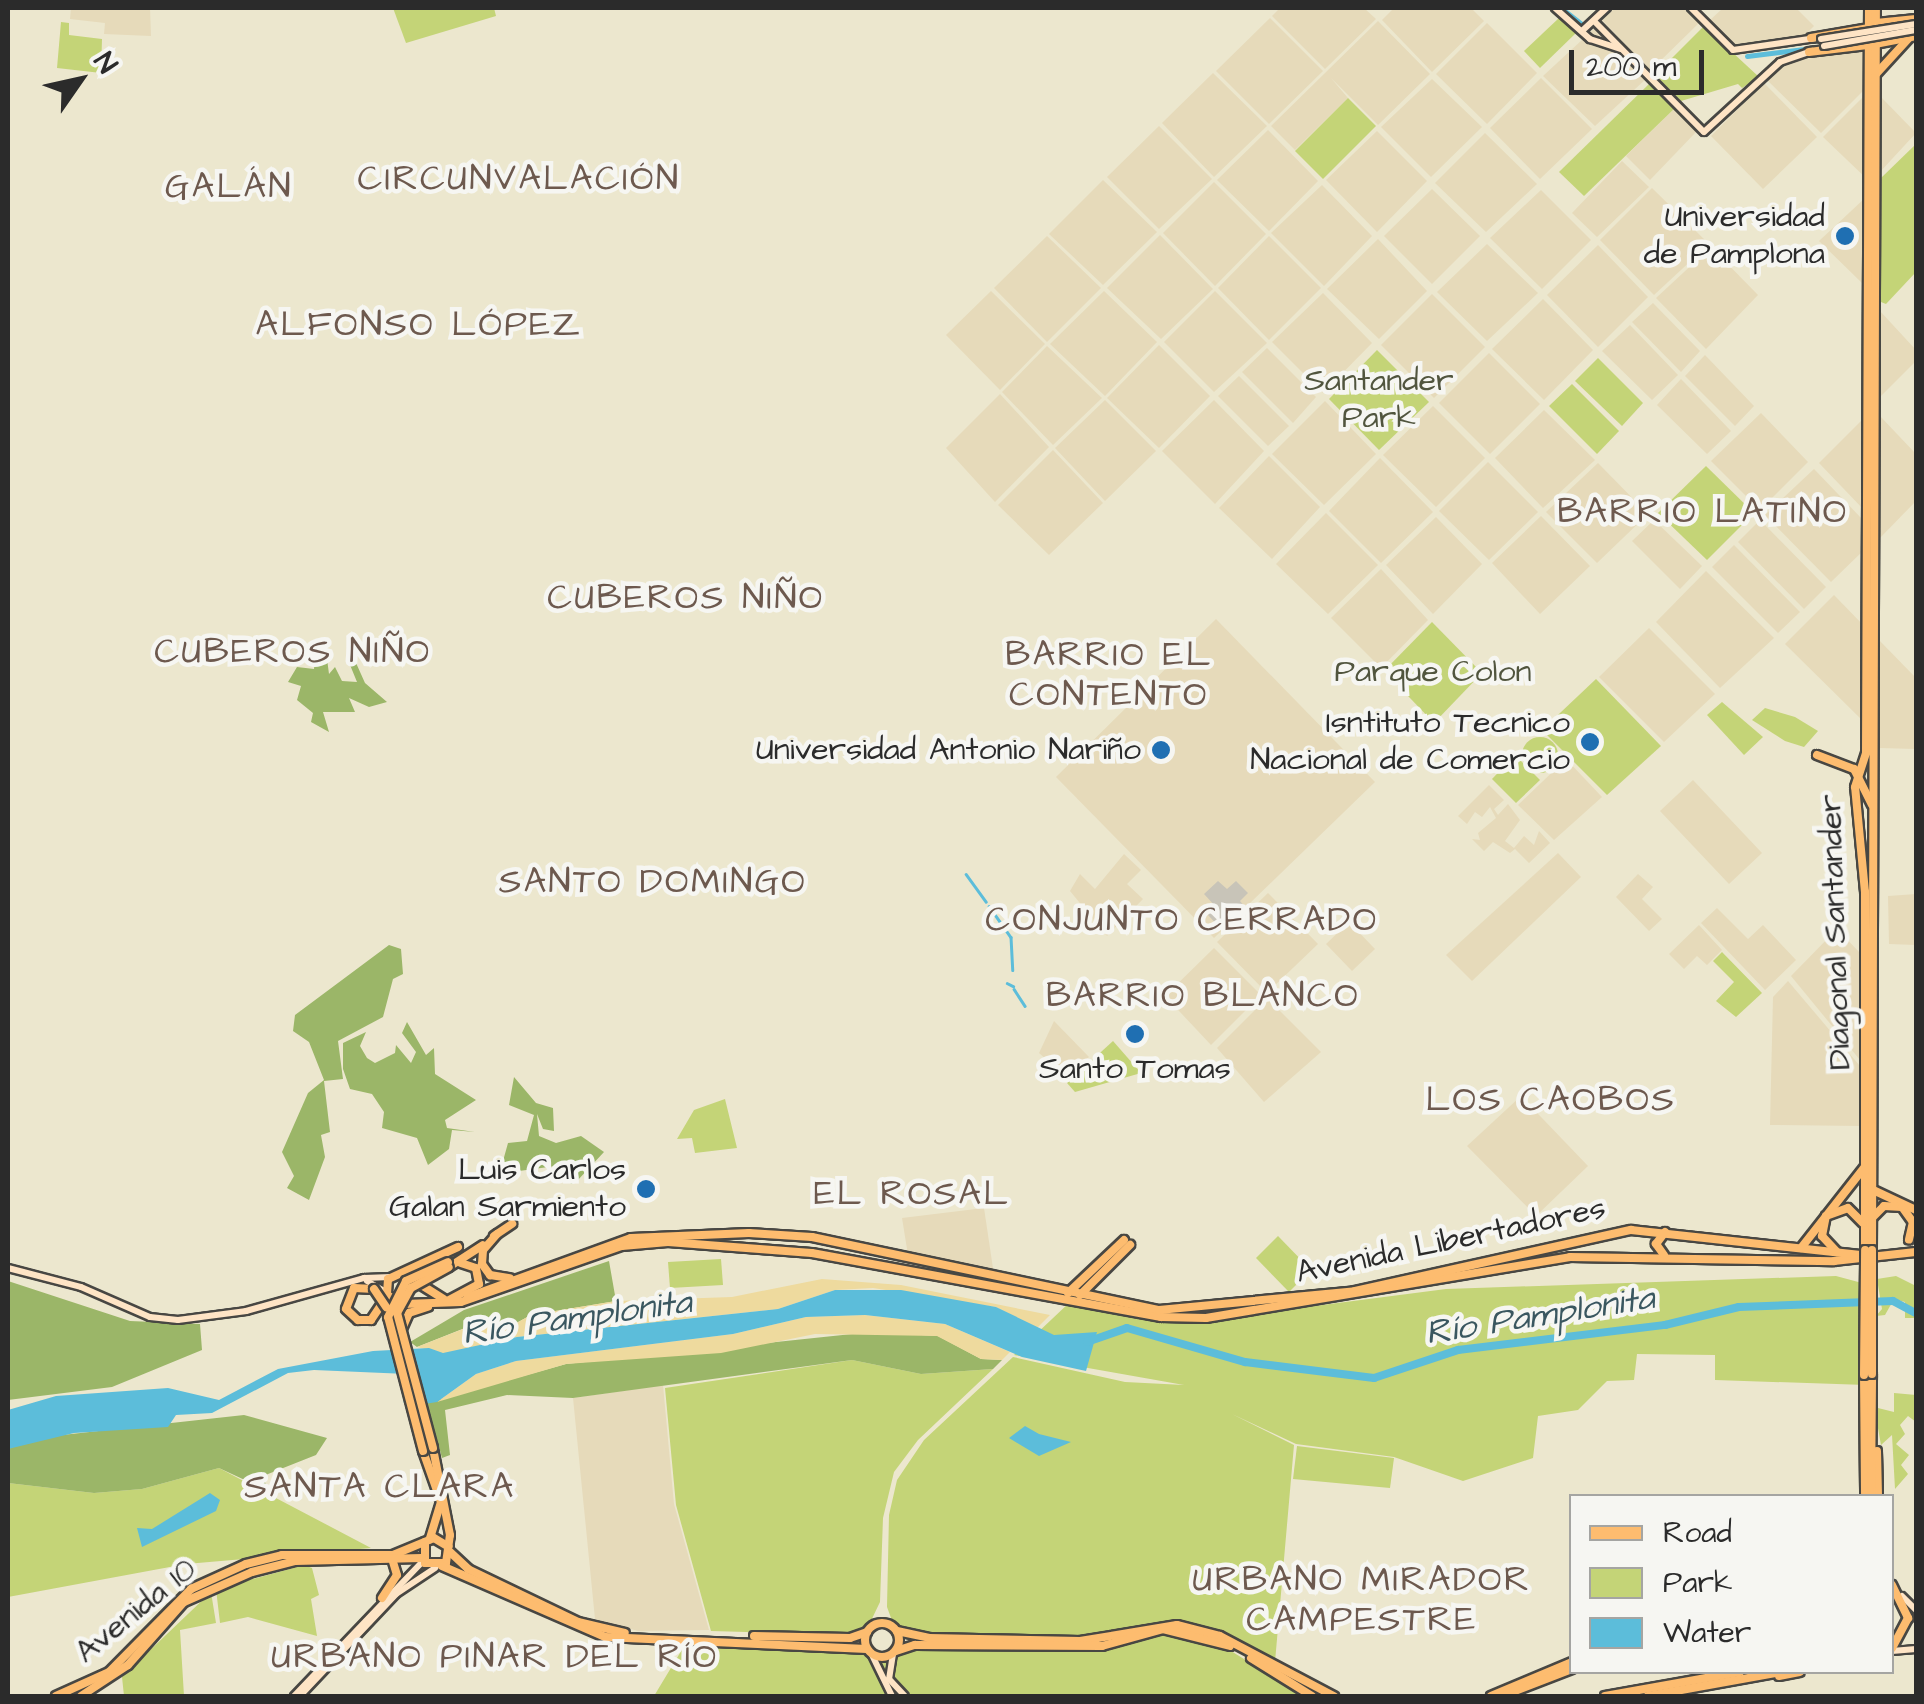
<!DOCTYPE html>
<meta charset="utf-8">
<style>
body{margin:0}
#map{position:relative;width:1924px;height:1704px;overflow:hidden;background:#ece7ce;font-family:"Architects Daughter",sans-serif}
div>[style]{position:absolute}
.built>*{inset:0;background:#e6daba}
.industrial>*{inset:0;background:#c8c4b8}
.green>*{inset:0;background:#c4d477}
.round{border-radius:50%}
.forest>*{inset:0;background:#9bb668}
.sand>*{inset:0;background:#eeda9e}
.water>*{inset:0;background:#5cbdda}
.stream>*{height:2.5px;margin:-1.25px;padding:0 1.25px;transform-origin:1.25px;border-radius:1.25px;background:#5cbdda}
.canal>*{height:5px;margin:-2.5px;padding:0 2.5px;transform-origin:2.5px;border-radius:2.5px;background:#5cbdda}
.river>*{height:8px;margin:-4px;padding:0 4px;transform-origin:4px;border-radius:4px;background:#5cbdda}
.roads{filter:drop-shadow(2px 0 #484743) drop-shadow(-2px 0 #484743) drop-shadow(0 2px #484743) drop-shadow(0 -2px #484743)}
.secondary>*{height:6px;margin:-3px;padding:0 3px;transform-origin:3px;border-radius:3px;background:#fee4c5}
.primary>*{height:8px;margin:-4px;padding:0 4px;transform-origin:4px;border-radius:4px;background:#fdbc6f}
.primary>.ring{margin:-4px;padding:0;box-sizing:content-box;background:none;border:8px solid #fdbc6f;border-radius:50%}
.bridges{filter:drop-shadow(2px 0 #484743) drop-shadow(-2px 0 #484743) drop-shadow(0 2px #484743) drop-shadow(0 -2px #484743)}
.secondary-bridge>*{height:6px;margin:-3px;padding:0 3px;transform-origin:3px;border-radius:3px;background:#fee4c5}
.primary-bridge>*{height:8px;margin:-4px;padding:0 4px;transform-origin:4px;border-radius:4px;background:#fdbc6f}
.dots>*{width:28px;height:28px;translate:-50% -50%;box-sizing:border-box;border:5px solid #f6f6f2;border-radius:50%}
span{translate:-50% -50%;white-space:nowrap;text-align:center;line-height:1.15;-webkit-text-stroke:9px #f6f6f2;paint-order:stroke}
.poi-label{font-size:32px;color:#2b2b2b}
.right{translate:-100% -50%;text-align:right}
.park-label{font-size:32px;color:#51553e}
.street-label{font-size:32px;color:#2b2b2b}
.neighbourhood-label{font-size:35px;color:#6d594e;letter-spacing:2.5px}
.water-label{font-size:35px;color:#3a5760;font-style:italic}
.frame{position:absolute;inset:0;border:10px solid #2b2b2b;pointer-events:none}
.legend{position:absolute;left:1569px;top:1494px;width:325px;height:180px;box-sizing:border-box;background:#f6f6f2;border:2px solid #a5a5a2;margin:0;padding:12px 18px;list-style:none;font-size:30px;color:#2b2b2b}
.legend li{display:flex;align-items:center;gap:20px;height:50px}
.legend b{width:50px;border:2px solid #a5a5a2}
.north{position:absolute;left:30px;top:30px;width:100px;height:100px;-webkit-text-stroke:8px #f6f6f2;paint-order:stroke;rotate:56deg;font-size:28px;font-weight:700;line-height:40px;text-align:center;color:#2b2b2b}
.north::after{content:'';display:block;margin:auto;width:35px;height:45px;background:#2b2b2b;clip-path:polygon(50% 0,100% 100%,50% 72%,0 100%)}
.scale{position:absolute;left:1569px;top:50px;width:135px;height:45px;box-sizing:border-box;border:5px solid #2b2b2b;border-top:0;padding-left:12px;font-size:30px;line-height:35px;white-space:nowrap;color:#2b2b2b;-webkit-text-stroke:8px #f6f6f2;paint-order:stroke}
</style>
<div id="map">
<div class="built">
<div style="clip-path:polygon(71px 8px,150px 8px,151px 36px,104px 34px,105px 23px,70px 19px)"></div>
<div style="clip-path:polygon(1280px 8px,1364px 8px,1376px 19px,1325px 69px,1272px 16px)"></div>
<div style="clip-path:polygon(1394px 8px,1471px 8px,1484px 21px,1432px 72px,1382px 20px)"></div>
<div style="clip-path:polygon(1615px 8px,1686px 8px,1700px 22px,1650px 71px,1602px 20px)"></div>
<div style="clip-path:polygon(1723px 8px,1796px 8px,1814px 26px,1802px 38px,1734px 48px,1709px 21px)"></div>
<div style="clip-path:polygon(1270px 18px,1323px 71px,1269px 124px,1216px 71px)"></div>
<div style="clip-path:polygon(1378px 21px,1430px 74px,1378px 125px,1331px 78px,1348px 98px,1295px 150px,1271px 126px)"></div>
<div style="clip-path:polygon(1487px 23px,1537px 73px,1487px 124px,1436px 74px)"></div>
<div style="clip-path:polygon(1596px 27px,1647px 78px,1595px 126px,1543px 76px)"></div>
<div style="clip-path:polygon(1866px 47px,1867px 87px,1821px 133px,1767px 80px,1787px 63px)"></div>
<div style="clip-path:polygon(1213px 73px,1267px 126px,1214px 177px,1162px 123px)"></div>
<div style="clip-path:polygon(1541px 78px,1592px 129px,1540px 179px,1490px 128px)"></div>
<div style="clip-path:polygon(1432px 79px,1482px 127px,1431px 177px,1381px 127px)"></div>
<div style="clip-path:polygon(1764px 83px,1817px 137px,1763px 189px,1711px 136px)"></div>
<div style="clip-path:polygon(1868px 92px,1868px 180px,1823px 137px)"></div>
<div style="clip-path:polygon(1880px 96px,1916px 133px,1880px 172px)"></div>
<div style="clip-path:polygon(1675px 108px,1697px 131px,1650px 180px,1626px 156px)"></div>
<div style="clip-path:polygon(1159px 126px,1212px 179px,1159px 229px,1107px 177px)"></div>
<div style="clip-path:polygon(1268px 130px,1318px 181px,1269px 231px,1217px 180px)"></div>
<div style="clip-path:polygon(1377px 131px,1427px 181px,1377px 232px,1326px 180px)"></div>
<div style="clip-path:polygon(1485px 133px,1537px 184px,1486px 232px,1435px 183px)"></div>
<div style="clip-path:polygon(1622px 161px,1649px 187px,1597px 237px,1572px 213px)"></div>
<div style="clip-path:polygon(1103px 180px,1157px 232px,1103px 285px,1049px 234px)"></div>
<div style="clip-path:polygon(1214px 182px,1266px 234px,1215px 286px,1163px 233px)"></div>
<div style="clip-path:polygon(1322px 185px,1372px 236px,1324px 286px,1271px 233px)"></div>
<div style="clip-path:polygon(1652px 188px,1709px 244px,1654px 295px,1600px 240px)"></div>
<div style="clip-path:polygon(1432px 189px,1480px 236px,1432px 284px,1384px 236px)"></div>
<div style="clip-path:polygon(1541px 190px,1591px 240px,1542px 289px,1490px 238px)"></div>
<div style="clip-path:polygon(1865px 198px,1865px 279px,1862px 283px,1819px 241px)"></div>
<div style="clip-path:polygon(1160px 235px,1213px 289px,1161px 339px,1107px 288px)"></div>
<div style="clip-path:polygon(1047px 236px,1101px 288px,1047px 342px,994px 288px)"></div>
<div style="clip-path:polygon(1269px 236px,1321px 288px,1269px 340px,1218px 288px)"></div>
<div style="clip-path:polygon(1378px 239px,1427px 291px,1379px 339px,1327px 289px)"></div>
<div style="clip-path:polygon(1487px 244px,1538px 293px,1487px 341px,1437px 292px)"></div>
<div style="clip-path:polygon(1598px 245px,1648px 297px,1598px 347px,1547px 295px)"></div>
<div style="clip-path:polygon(1711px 247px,1758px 295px,1706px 349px,1656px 298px)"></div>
<div style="clip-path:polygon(991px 291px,1045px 344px,1000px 390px,946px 335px)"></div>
<div style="clip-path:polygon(1104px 291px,1157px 342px,1105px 396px,1050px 344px)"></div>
<div style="clip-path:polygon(1215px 291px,1267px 343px,1214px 392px,1164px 342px)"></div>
<div style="clip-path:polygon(1323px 293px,1372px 343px,1323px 393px,1272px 342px)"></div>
<div style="clip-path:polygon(1432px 294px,1485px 347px,1434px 398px,1381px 345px)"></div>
<div style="clip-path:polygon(1543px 299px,1593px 350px,1544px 400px,1492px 349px)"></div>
<div style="clip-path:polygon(1653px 303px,1700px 351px,1681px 372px,1632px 322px)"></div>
<div style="clip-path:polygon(1880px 311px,1916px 350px,1916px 361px,1879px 398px)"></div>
<div style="clip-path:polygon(1630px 325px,1678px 375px,1652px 400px,1602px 351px)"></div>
<div style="clip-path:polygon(1159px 345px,1210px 396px,1159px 448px,1107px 398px)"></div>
<div style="clip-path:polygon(1047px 346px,1102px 398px,1053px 445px,1002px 392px)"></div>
<div style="clip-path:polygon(1267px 348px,1316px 397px,1293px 423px,1242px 372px)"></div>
<div style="clip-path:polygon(1489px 353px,1540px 404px,1490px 454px,1439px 403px)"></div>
<div style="clip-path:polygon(1705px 355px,1754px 406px,1735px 426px,1685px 376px)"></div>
<div style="clip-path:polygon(1239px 376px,1289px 426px,1268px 446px,1218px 396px)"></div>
<div style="clip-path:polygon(1681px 379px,1731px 431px,1707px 454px,1657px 405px)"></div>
<div style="clip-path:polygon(1000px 394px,1049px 447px,995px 502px,946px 448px)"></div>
<div style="clip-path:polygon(1105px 400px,1156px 451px,1105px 501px,1055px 448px)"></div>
<div style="clip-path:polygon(1214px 400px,1264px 451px,1215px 504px,1162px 451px)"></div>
<div style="clip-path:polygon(1325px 401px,1376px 454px,1324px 505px,1272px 454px)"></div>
<div style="clip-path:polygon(1433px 406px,1485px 458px,1436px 507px,1383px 455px)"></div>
<div style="clip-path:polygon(1544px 410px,1595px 460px,1543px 508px,1495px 458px)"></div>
<div style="clip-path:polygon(1761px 413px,1808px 462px,1760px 510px,1711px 461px)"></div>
<div style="clip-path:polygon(1867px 415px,1865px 511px,1819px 463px)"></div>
<div style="clip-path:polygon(1879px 415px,1916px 454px,1916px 501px,1878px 540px)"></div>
<div style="clip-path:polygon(1053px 450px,1103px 503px,1049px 555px,998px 505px)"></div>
<div style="clip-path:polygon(1269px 456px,1320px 507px,1272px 559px,1219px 508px)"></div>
<div style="clip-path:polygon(1380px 458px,1433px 512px,1381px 563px,1329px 511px)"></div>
<div style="clip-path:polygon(1488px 462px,1538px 512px,1489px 560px,1439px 511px)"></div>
<div style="clip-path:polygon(1598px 463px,1648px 514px,1597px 563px,1546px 512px)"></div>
<div style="clip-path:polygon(1814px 469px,1863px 520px,1866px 548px,1831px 582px,1765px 515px)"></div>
<div style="clip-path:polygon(1326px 513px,1378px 565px,1328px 614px,1276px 564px)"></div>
<div style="clip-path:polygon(1541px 516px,1590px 566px,1540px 614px,1492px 563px)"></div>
<div style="clip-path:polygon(1436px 517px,1482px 564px,1433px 614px,1386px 565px)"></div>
<div style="clip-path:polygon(1654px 520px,1702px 566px,1680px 589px,1632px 541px)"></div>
<div style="clip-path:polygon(1760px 520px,1826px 587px,1804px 609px,1738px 542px)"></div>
<div style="clip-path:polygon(1734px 545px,1800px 612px,1778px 633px,1712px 567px)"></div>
<div style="clip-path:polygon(1381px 569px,1428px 620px,1381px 668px,1331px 618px)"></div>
<div style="clip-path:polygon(1706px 571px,1774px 638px,1720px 688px,1656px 622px)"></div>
<div style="clip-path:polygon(1834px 595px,1867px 629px,1865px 723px,1785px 644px)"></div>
<div style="clip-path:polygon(1216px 619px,1375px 782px,1214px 938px,1056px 777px)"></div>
<div style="clip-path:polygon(1649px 628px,1715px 694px,1664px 742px,1599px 677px)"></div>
<div style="clip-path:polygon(1878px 639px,1916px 678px,1916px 749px,1879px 748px)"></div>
<div style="clip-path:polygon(1566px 759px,1602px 797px,1554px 840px,1518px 805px)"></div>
<div style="clip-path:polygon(1693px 780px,1762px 853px,1729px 884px,1660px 811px)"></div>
<div style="clip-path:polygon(1489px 785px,1504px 800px,1494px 809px,1498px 815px,1508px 804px,1520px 820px,1505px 841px,1514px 848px,1524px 836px,1534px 845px,1539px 831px,1550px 843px,1529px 863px,1515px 849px,1510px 853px,1493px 842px,1484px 851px,1472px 839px,1480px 840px,1478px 833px,1496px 818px,1490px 807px,1482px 817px,1475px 812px,1467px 824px,1458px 816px)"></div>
<div style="clip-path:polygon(1558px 853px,1581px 877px,1472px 981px,1446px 955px)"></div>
<div style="clip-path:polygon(1124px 854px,1141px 870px,1127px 884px,1143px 899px,1107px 936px,1070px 891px,1080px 874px,1095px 889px)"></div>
<div style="clip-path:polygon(1638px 874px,1653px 887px,1642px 899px,1662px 919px,1649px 931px,1616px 897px)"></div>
<div style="clip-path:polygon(1268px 893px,1318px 944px,1267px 993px,1217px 942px)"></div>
<div style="clip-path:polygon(1916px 894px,1916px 945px,1889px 944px,1888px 896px)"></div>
<div style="clip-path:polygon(1717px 908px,1748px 939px,1763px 925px,1796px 960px,1765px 990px,1701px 923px)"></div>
<div style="clip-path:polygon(1349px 922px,1375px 949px,1352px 971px,1326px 944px)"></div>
<div style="clip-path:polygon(1699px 925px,1722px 950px,1707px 965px,1697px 956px,1684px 969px,1669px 954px)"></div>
<div style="clip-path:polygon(1837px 929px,1861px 954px,1860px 1060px,1791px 976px)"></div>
<div style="clip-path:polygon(1214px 948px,1261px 995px,1211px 1045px,1165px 996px)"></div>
<div style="clip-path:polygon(1788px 981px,1860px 1066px,1862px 1126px,1770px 1125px,1773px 997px)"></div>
<div style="clip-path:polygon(1267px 998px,1321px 1052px,1264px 1102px,1217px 1048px)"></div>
<div style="clip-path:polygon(1054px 1021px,1089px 1057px,1066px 1077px,1039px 1053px)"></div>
<div style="clip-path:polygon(1521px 1096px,1588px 1166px,1536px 1216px,1467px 1146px)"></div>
<div style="clip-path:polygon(984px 1208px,994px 1275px,908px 1255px,902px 1218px)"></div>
<div style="clip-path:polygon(663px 1385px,674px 1504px,709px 1630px,638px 1631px,595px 1619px,573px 1398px)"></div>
</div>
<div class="industrial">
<div style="clip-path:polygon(1218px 881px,1227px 889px,1236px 881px,1248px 893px,1240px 901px,1245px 907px,1221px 929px,1208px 915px,1216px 907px,1204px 894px)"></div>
</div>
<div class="green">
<div style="clip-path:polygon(393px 8px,494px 8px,496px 16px,406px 43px)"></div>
<div style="clip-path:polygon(1559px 18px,1577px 32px,1540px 68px,1524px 51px)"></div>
<div style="clip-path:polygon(61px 22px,69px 23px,69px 35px,102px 39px,101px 73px,57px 68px)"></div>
<div style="clip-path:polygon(1704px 26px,1759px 77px,1742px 88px,1738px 84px,1681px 101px,1655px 75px)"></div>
<div style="clip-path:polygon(1650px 83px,1675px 108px,1584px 196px,1559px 172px)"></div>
<div style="clip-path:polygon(1348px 98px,1376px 126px,1323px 179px,1295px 151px)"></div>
<div style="clip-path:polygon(1916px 144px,1916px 272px,1886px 304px,1881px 302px,1881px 178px)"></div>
<div style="clip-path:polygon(1377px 350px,1429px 402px,1379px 450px,1329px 399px)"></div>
<div style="clip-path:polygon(1598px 358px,1643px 403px,1622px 426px,1575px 381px)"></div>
<div style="clip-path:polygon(1572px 384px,1619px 431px,1597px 454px,1549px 406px)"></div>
<div style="clip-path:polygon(1706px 466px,1754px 513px,1707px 560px,1658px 513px)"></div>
<div style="clip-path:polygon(1432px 622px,1482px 673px,1434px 723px,1384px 671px)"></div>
<div style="clip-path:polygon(1596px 679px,1661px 746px,1607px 795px,1542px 730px)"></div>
<div style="clip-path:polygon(1722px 702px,1763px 737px,1744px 755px,1707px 715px)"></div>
<div style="clip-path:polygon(1765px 708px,1795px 717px,1818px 731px,1804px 747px,1785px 741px,1752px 720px)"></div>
<div class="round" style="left:1522px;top:737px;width:36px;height:36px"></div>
<div style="clip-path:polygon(1515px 755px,1540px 780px,1516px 803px,1492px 779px)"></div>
<div style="clip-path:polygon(1722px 952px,1762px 993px,1736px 1017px,1716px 1001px,1734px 982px,1713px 961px)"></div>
<div style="clip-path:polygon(1113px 1041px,1141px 1073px,1075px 1092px,1067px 1083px)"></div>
<div style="clip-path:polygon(725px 1099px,737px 1148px,695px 1153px,692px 1138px,677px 1139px,694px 1110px)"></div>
<div style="clip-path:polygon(1278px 1236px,1311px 1270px,1289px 1292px,1256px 1258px)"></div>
<div style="clip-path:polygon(721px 1259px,723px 1285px,670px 1288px,668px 1262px)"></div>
<div style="clip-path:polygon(1836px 1276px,1862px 1283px,1866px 1385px,1715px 1380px,1715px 1355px,1637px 1354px,1634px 1380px,1607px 1381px,1578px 1410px,1538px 1416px,1533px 1458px,1463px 1481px,1394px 1457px,1296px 1444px,1232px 1414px,1294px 1445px,1275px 1662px,1222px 1634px,1178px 1625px,1078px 1639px,913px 1636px,894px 1626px,887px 1607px,889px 1515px,897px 1480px,924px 1440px,1013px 1357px,1125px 1382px,1184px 1385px,1014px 1355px,1070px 1302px,1207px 1320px,1446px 1289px)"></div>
<div style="clip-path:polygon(1896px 1276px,1916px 1286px,1916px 1318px,1905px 1318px,1905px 1302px,1894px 1299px,1885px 1315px,1876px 1316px,1882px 1309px,1877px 1279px)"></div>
<div style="clip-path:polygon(852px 1360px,921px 1374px,993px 1369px,918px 1440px,894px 1472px,883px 1518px,880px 1602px,868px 1627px,848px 1635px,711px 1631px,676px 1505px,665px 1388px)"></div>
<div style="clip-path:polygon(1894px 1393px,1916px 1395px,1916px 1422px,1908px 1416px,1900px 1425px,1905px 1434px,1896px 1444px,1909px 1455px,1901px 1465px,1908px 1474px,1895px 1489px,1892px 1435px,1881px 1445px,1876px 1417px,1878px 1408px,1894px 1412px)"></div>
<div style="clip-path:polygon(1297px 1446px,1394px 1458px,1390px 1488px,1293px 1479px)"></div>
<div style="clip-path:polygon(219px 1468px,371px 1548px,186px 1564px,8px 1597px,8px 1483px,94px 1493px,142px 1489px)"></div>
<div style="clip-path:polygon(304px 1565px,312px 1568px,319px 1595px,311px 1599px,317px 1636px,248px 1617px,220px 1623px,216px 1589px)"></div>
<div style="clip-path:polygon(211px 1592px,216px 1623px,180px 1630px,184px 1696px,124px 1696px,122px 1677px)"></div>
<div style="clip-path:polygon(1166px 1634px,1218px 1643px,1304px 1696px,654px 1696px,686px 1643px,861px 1652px,881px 1662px,918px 1647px,1099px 1650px)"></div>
</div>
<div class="forest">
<div style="clip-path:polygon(326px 651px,329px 674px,335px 667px,342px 681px,357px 682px,348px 660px,352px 654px,365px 683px,387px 702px,369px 707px,349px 698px,355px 712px,323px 712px,329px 732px,311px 722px,313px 713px,297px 700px,301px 686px,288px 682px,297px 667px,314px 669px,315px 657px)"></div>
<div style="clip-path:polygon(389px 945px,401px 949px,403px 974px,393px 979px,383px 1017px,338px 1041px,343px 1079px,324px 1081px,330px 1132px,321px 1135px,325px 1157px,309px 1200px,287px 1188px,294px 1176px,282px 1152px,308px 1093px,324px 1080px,309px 1042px,293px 1031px,295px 1015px)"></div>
<div style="clip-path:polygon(407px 1022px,426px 1055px,434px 1048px,435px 1074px,476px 1100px,445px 1120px,447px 1128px,475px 1132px,452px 1130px,449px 1149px,428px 1165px,417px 1138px,382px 1128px,384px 1112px,372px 1094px,350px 1089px,343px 1069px,343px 1043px,366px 1032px,360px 1046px,367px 1058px,375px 1063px,395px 1053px,396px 1045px,411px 1063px,416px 1052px,402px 1033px)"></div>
<div style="clip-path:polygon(514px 1077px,536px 1103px,553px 1108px,554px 1131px,543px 1129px,537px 1114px,539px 1136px,556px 1143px,581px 1136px,604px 1152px,577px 1181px,571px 1184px,563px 1165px,519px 1171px,503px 1161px,508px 1143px,527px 1141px,534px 1115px,509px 1105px)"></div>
<div style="clip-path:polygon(609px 1261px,616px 1301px,531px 1315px,509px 1327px,480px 1322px,417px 1347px,410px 1342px,464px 1310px)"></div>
<div style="clip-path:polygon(8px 1281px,130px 1321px,200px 1324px,202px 1350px,112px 1387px,8px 1400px)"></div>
<div style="clip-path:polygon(871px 1332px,938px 1336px,981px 1359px,1002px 1360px,993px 1369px,921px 1374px,852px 1360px,573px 1398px,507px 1395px,445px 1410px,450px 1455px,442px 1458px,427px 1403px,566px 1364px)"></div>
<div style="clip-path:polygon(244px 1415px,327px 1438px,316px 1455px,263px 1476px,268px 1491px,219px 1468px,142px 1489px,94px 1493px,8px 1483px,8px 1449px,35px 1438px)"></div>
</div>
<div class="sand">
<div style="clip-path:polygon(822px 1279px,901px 1285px,1050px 1315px,1037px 1328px,996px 1307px,873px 1288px,835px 1290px,778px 1309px,517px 1337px,443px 1354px,417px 1347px,481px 1322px,509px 1327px,531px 1315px,616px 1301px,732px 1297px)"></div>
<div style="clip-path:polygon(865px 1315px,945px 1324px,1010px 1352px,1002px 1360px,981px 1359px,937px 1336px,815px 1334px,721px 1353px,566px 1364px,437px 1402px,476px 1374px,516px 1361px,733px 1334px,806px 1317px)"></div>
</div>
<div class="water">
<div style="clip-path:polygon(835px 1290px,901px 1290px,996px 1307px,1054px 1335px,1097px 1332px,1086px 1371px,1022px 1357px,945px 1324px,865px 1315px,806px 1317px,733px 1334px,516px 1361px,476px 1374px,437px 1402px,412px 1406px,403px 1402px,414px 1392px,407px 1374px,314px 1370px,288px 1373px,212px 1413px,176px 1415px,168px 1427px,74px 1433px,8px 1449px,8px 1410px,56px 1396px,168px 1388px,219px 1400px,278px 1369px,373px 1351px,429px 1348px,443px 1353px,517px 1337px,778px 1309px)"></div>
<div style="clip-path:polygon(1025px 1426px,1039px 1434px,1071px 1442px,1039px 1456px,1009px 1438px)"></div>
<div style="clip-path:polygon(210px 1493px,220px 1500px,216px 1511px,142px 1547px,137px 1528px,152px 1529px)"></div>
</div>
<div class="stream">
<div style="left:966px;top:874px;width:34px;rotate:54deg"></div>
<div style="left:989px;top:906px;width:38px;rotate:55deg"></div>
<div style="left:1011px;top:937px;width:33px;rotate:87deg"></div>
<div style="left:1007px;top:983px;width:7px;rotate:27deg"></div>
<div style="left:1014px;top:989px;width:20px;rotate:57deg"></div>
</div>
<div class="canal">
<div style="left:1561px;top:8px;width:28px;rotate:38deg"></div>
<div style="left:1747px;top:56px;width:66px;rotate:-6.9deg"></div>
</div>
<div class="river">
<div style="left:1087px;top:1342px;width:42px;rotate:-19.3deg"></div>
<div style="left:1127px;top:1328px;width:123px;rotate:16.1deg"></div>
<div style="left:1245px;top:1362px;width:130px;rotate:7.1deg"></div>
<div style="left:1374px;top:1378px;width:89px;rotate:-18.4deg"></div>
<div style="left:1458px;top:1350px;width:209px;rotate:-6.9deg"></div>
<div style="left:1665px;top:1325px;width:76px;rotate:-13.7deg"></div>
<div style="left:1739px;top:1307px;width:154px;rotate:-2.2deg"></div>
<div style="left:1893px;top:1301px;width:26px;rotate:28deg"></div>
</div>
<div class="roads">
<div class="secondary">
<div style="left:1555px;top:8px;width:47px;rotate:41.5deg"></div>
<div style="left:1590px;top:39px;width:32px;rotate:18deg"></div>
<div style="left:1691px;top:8px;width:59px;rotate:45deg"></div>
<div style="left:1733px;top:50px;width:84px;rotate:-8.2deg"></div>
<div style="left:1594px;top:21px;width:156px;rotate:45.3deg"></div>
<div style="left:1704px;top:132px;width:103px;rotate:-42.6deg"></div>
<div style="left:1780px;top:62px;width:34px;rotate:-19deg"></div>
<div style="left:1582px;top:31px;width:34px;rotate:-43deg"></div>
<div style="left:8px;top:1268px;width:75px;rotate:14.6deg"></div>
<div style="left:81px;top:1287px;width:75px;rotate:23.5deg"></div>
<div style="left:150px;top:1317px;width:28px;rotate:6deg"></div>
<div style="left:178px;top:1320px;width:69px;rotate:-7.5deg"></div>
<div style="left:246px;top:1311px;width:123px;rotate:-15.6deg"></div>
<div style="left:364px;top:1278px;width:27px;rotate:-2deg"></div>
<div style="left:367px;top:1281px;width:20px;rotate:30deg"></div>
<div style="left:1902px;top:1596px;width:20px;rotate:45deg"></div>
<div style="left:1892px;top:1651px;width:24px;rotate:-5deg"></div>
<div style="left:871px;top:1653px;width:48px;rotate:64deg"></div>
<div style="left:893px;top:1654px;width:25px;rotate:99deg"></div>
<div style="left:889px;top:1679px;width:23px;rotate:47deg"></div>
<div style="left:294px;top:1696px;width:187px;rotate:-46.3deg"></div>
<div style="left:300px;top:1696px;width:140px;rotate:-46.7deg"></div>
<div style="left:396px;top:1594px;width:47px;rotate:-33.7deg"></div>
</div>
<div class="primary">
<div style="left:1876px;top:23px;width:40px;rotate:-5.7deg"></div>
<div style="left:1811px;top:38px;width:59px;rotate:-9.8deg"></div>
<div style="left:1875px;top:44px;width:42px;rotate:-11deg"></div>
<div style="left:1809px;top:52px;width:59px;rotate:-6.8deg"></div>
<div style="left:1876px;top:74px;width:49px;rotate:-47.5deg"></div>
<div style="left:1817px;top:755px;width:40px;rotate:21deg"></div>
<div style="left:1854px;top:769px;width:40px;rotate:63.4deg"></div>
<div style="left:1873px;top:1190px;width:47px;rotate:24.9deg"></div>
<div style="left:1871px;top:1219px;width:18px;rotate:-45deg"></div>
<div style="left:1884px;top:1206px;width:18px;rotate:3deg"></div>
<div style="left:1902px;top:1207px;width:19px;rotate:54deg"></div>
<div style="left:1913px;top:1222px;width:18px;rotate:103deg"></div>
<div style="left:497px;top:1234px;width:21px;rotate:131deg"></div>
<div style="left:483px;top:1250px;width:14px;rotate:94deg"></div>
<div style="left:482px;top:1264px;width:14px;rotate:54deg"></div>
<div style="left:490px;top:1275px;width:20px;rotate:9deg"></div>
<div style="left:494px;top:1236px;width:22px;rotate:-34deg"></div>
<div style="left:458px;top:1247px;width:77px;rotate:155.4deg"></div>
<div style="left:388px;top:1279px;width:16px;rotate:94deg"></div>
<div style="left:387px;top:1295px;width:19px;rotate:28deg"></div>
<div style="left:404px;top:1304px;width:57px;rotate:-2deg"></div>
<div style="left:461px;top:1302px;width:170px;rotate:-19.2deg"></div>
<div style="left:622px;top:1246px;width:46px;rotate:-5deg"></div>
<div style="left:668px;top:1242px;width:144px;rotate:4.4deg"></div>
<div style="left:812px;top:1253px;width:355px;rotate:10.4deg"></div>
<div style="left:1161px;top:1317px;width:45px;rotate:1.3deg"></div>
<div style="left:1206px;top:1318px;width:369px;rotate:-9.5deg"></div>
<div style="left:1570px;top:1257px;width:264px;rotate:0.9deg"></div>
<div style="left:1834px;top:1261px;width:82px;rotate:-6.3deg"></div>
<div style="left:1801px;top:1248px;width:102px;rotate:-51.8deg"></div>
<div style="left:1865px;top:1250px;width:358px;rotate:-90deg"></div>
<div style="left:1865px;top:892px;width:105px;rotate:-95.4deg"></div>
<div style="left:1855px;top:787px;width:36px;rotate:-72deg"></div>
<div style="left:1866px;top:753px;width:745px;rotate:-89.77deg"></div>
<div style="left:1872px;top:1250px;width:1242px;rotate:-89.82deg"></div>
<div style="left:1837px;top:1252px;width:22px;rotate:-133deg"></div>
<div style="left:1822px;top:1236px;width:20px;rotate:-79deg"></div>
<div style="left:1826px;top:1216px;width:23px;rotate:-20deg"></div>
<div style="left:1848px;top:1208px;width:21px;rotate:45deg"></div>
<div style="left:1664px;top:1255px;width:14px;rotate:-126deg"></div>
<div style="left:1656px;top:1244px;width:15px;rotate:-53deg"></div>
<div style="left:449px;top:1267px;width:40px;rotate:-32.9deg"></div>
<div style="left:415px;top:1281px;width:34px;rotate:32deg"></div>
<div style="left:374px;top:1289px;width:20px;rotate:-177deg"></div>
<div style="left:354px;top:1288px;width:22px;rotate:111deg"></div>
<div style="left:346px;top:1309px;width:16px;rotate:43deg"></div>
<div style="left:358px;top:1320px;width:13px"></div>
<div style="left:371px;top:1320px;width:22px;rotate:-56deg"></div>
<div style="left:1068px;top:1293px;width:77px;rotate:-43.4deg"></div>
<div style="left:1080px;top:1295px;width:71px;rotate:-45deg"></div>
<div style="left:468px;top:1297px;width:173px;rotate:-19.9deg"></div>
<div style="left:631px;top:1238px;width:118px;rotate:-2.4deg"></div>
<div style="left:749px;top:1233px;width:63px;rotate:3.6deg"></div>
<div style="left:812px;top:1237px;width:355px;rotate:11.9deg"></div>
<div style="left:1159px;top:1310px;width:197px;rotate:-5.5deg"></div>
<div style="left:1355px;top:1291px;width:283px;rotate:-12.5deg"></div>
<div style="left:1631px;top:1230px;width:231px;rotate:6.2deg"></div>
<div style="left:449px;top:1300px;width:34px;rotate:-28deg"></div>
<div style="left:479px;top:1284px;width:16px;rotate:-101deg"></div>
<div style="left:476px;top:1268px;width:16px;rotate:-162deg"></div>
<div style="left:401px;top:1331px;width:20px;rotate:-66deg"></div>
<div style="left:409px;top:1313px;width:20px;rotate:-18deg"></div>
<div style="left:1864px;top:1375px;width:121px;rotate:89.5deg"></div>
<div style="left:423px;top:1451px;width:54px;rotate:70.6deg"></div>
<div style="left:441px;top:1502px;width:39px;rotate:107deg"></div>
<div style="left:1877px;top:1451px;width:45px;rotate:88.7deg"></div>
<div style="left:1871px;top:1496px;width:122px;rotate:-89.5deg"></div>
<div style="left:425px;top:1542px;width:21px;rotate:90deg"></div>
<div style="left:425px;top:1563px;width:21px"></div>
<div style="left:446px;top:1563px;width:28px;rotate:-82deg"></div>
<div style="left:450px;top:1535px;width:89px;rotate:-101.1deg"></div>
<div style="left:450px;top:1552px;width:25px;rotate:43deg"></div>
<div style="left:468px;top:1569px;width:122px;rotate:25.7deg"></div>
<div style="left:578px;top:1622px;width:48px;rotate:13.2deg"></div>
<div style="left:442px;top:1566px;width:178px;rotate:23.5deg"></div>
<div style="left:605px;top:1637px;width:262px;rotate:2.6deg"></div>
<div style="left:1892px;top:1585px;width:37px;rotate:64deg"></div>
<div style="left:1908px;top:1618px;width:34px;rotate:118deg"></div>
<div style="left:382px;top:1598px;width:27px;rotate:-57deg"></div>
<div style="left:397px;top:1575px;width:14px;rotate:-107deg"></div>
<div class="ring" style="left:865px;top:1623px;width:26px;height:26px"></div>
<div style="left:897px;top:1631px;width:33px;rotate:12deg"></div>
<div style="left:929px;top:1638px;width:151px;rotate:1.1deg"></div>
<div style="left:1080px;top:1641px;width:98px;rotate:-9.4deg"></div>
<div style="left:1177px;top:1625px;width:44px;rotate:14.3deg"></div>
<div style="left:1220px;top:1636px;width:129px;rotate:27.8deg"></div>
<div style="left:754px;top:1636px;width:96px;rotate:1.2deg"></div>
<div style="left:850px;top:1638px;width:18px;rotate:-19deg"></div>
<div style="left:896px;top:1651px;width:20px;rotate:-18deg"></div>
<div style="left:915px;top:1645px;width:187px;rotate:0.3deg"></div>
<div style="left:1102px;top:1646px;width:63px;rotate:-15.6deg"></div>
<div style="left:1163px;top:1629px;width:69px;rotate:14.2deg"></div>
<div style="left:1251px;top:1658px;width:72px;rotate:31.9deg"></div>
<div style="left:1779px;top:1676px;width:21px;rotate:-11deg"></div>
<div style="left:56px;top:1696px;width:58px;rotate:-24.4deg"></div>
<div style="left:109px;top:1672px;width:117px;rotate:-45.3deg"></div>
<div style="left:191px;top:1589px;width:60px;rotate:-24.4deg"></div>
<div style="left:246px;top:1564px;width:37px;rotate:-14deg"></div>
<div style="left:282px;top:1555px;width:111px"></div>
<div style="left:393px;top:1555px;width:44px;rotate:-22.5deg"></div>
<div style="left:434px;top:1538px;width:17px;rotate:31deg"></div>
<div style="left:81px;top:1696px;width:56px;rotate:-33.4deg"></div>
<div style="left:128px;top:1665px;width:84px;rotate:-48.4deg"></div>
<div style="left:184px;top:1602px;width:74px;rotate:-23.8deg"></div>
<div style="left:252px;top:1572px;width:44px;rotate:-14.3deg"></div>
<div style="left:295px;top:1561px;width:127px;rotate:-1.4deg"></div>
<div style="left:1491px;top:1696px;width:88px;rotate:-22.8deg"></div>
<div style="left:1502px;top:1696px;width:75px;rotate:-21.1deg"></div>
<div style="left:1605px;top:1696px;width:137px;rotate:-10.1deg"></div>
<div style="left:1648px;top:1696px;width:135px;rotate:-10.2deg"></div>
</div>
</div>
<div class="bridges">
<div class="secondary-bridge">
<div style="left:1821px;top:39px;width:96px;rotate:-9deg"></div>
<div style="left:1824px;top:46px;width:93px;rotate:-9.9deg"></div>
</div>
<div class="primary-bridge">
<div style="left:374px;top:1289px;width:22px;rotate:56deg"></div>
<div style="left:1872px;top:1374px;width:124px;rotate:-90deg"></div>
<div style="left:1864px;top:1375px;width:125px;rotate:-89.5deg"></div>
<div style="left:433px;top:1448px;width:140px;rotate:-104.9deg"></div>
<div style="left:397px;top:1313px;width:29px;rotate:-61deg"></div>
<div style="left:411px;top:1288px;width:43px;rotate:-28.9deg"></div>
<div style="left:423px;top:1451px;width:138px;rotate:-104.6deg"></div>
<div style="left:388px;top:1317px;width:40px;rotate:-63.4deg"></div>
<div style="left:406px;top:1281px;width:46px;rotate:-24.3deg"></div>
</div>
</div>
<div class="dots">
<div style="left:1845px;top:236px;background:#1f6fb2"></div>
<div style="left:1590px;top:742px;background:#1f6fb2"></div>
<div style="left:1161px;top:750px;background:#1f6fb2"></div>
<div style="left:1135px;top:1034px;background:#1f6fb2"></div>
<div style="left:646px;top:1189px;background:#1f6fb2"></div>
</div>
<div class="poi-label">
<span class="right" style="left:1825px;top:236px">Universidad<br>de Pamplona</span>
<span class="right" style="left:1570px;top:742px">Isntituto Tecnico<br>Nacional de Comercio</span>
<span class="right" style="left:1141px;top:750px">Universidad Antonio Nariño</span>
<span style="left:1135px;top:1069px">Santo Tomas</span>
<span class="right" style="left:626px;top:1189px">Luis Carlos<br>Galan Sarmiento</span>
</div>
<div class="park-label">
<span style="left:1379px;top:400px">Santander<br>Park</span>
<span style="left:1433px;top:672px">Parque Colon</span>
</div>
<div class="street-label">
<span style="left:1836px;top:932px;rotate:-92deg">Diagonal Santander</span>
<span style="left:1451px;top:1241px;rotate:-12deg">Avenida Libertadores</span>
<span style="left:136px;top:1611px;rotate:-39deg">Avenida 10</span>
</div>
<div class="neighbourhood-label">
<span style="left:519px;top:179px">CIRCUNVALACIÓN</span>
<span style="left:229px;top:187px">GALÁN</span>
<span style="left:419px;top:325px">ALFONSO LÓPEZ</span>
<span style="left:1703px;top:512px">BARRIO LATINO</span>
<span style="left:686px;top:598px">CUBEROS NIÑO</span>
<span style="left:293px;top:652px">CUBEROS NIÑO</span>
<span style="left:1109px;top:675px">BARRIO EL<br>CONTENTO</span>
<span style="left:653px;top:882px">SANTO DOMINGO</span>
<span style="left:1182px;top:920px">CONJUNTO CERRADO</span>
<span style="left:1203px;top:996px">BARRIO BLANCO</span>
<span style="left:1551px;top:1100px">LOS CAOBOS</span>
<span style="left:912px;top:1194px">EL ROSAL</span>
<span style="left:380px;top:1487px">SANTA CLARA</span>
<span style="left:1362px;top:1600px">URBANO MIRADOR<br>CAMPESTRE</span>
<span style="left:495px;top:1657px">URBANO PINAR DEL RÍO</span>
</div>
<div class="water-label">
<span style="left:1540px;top:1316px;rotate:-9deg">Río Pamplonita</span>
<span style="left:577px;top:1318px;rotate:-8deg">Río Pamplonita</span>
</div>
<div class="frame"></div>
<ul class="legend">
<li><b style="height:12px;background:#fdbc6f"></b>Road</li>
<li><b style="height:28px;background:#c4d477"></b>Park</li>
<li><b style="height:28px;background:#5cbdda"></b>Water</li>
</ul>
<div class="north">N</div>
<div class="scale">200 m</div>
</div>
